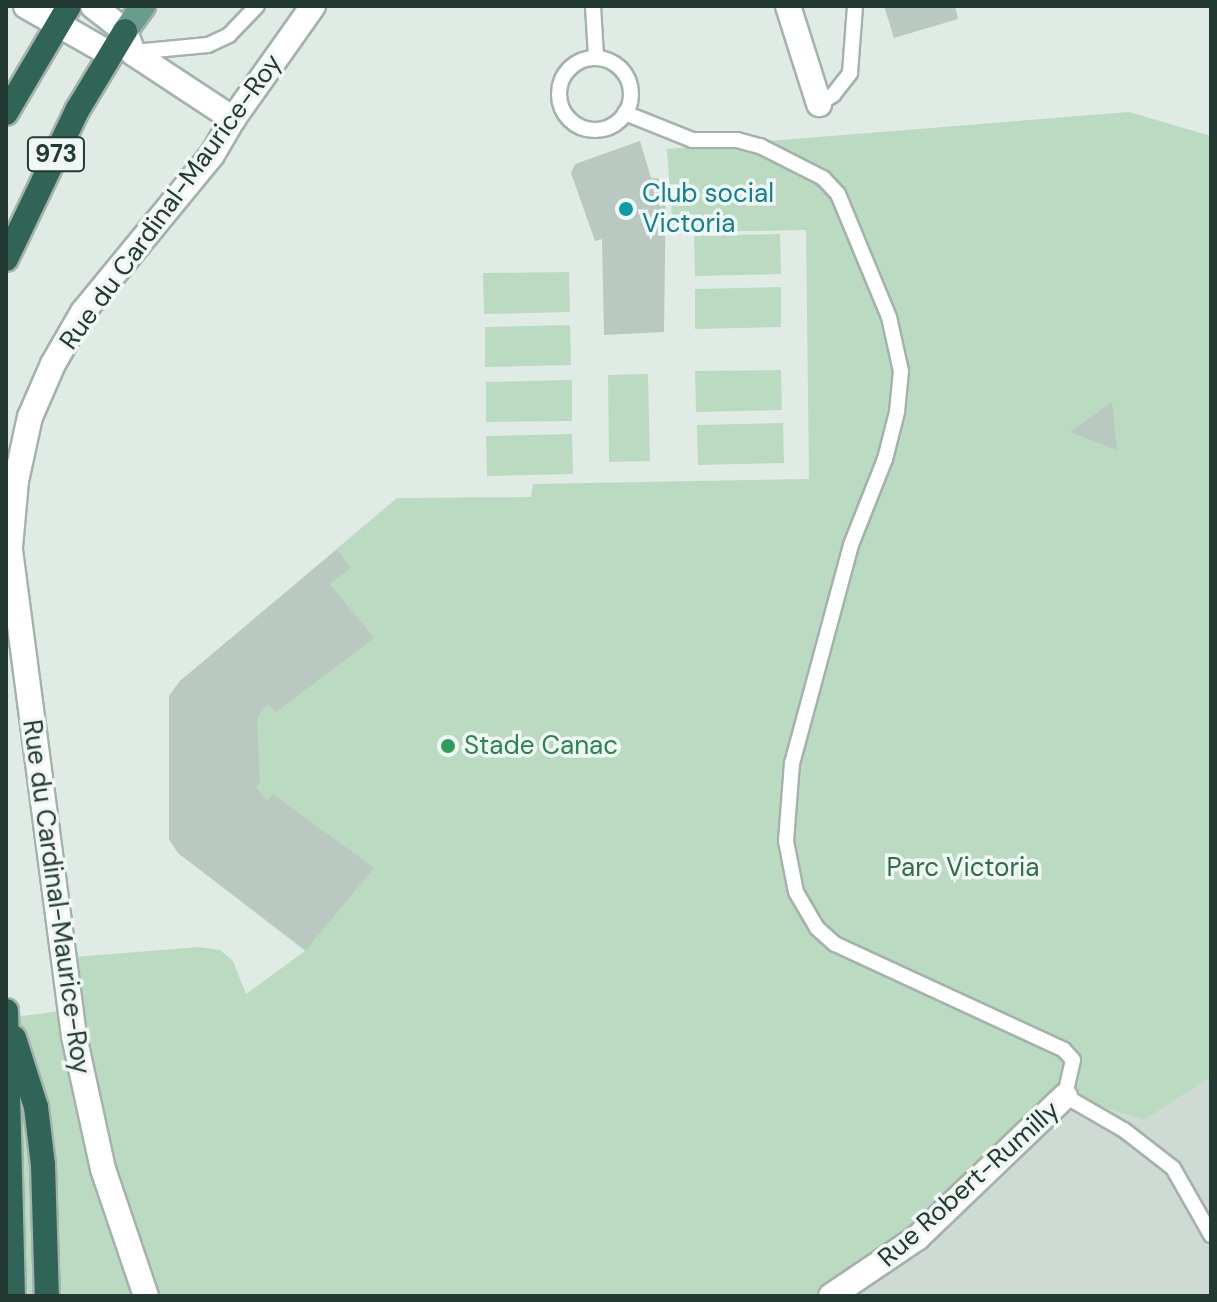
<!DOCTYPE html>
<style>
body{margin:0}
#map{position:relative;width:1217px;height:1302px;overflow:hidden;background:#e1ebe6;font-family:"DM Sans",sans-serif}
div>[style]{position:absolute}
.built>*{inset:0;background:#cfdad5}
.green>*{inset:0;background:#bbdac2}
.building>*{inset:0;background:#b9c8c1}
.roads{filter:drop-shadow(2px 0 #a4b2ac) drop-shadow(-2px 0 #a4b2ac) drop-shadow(0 2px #a4b2ac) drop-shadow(0 -2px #a4b2ac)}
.service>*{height:14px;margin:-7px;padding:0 7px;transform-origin:7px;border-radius:7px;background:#fff}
.service>.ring{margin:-7px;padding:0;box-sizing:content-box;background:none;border:14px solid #fff;border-radius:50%}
.minor>*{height:24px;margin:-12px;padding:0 12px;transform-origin:12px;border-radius:12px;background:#fff}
.tertiary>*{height:24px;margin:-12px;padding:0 12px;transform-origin:12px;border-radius:12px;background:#fff}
.secondary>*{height:24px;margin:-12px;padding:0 12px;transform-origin:12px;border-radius:12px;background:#fff}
.primary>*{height:24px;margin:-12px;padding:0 12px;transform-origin:12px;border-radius:12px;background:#689d8d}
.motorway>*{height:24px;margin:-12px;padding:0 12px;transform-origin:12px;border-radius:12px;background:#306457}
.dots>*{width:22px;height:22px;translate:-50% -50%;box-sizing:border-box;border:4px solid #f1f7f4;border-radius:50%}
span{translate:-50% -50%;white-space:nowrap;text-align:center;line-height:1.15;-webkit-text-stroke:7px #f1f7f4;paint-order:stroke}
.shield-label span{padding:2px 6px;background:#f1f7f4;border:2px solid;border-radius:6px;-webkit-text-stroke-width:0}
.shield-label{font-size:24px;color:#223a32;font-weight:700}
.culture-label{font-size:26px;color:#0d838f}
.left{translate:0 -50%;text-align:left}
.street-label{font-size:26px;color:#223a32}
.leisure-label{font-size:26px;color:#27864d}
.park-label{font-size:26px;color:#2f6e44}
.frame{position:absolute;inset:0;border:8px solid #223a32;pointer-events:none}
</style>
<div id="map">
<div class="built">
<div style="clip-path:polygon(1211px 1077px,1211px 1296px,822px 1296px,1065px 1096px,1144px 1120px)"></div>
</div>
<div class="green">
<div style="clip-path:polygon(1129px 112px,1211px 136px,1211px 1077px,1144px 1120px,1065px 1096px,917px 1238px,822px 1296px,13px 1296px,7px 1018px,69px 1010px,62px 958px,199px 947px,220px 950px,233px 961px,246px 994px,305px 951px,178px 853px,169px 839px,169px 696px,180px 681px,397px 498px,531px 497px,533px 484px,809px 479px,806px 230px,673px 232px,667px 149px)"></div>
<div style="clip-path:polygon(780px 234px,781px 274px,695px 276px,694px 236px)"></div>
<div style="clip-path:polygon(569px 272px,570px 312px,484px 314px,483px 273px)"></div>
<div style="clip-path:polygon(781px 287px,781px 327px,695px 329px,695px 289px)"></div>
<div style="clip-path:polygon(570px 325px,571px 365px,485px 367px,485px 327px)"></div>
<div style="clip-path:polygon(781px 370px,782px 410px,696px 412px,695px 371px)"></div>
<div style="clip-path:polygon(648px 374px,650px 461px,609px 462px,608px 375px)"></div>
<div style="clip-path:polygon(572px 380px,572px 421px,486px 422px,486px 382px)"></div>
<div style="clip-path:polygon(783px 423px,784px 463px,698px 465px,697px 425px)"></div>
<div style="clip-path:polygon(572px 434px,573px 474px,487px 476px,486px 436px)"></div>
</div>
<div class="building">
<div style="clip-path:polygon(884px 6px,955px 6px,958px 19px,894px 38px)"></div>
<div style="clip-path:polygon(640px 141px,651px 178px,666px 179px,664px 332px,604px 335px,602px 239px,595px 241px,571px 173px,575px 164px)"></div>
<div style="clip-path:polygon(1112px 402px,1117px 450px,1070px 432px)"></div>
<div style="clip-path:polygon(337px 550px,351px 568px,330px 584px,374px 638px,276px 712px,267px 704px,257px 719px,260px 782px,256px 787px,267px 801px,273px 794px,374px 868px,306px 950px,178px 853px,169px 839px,169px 696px,180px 681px)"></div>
</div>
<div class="roads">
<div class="service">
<div style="left:593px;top:6px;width:51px;rotate:86.6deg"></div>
<div style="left:134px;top:52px;width:74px;rotate:-5.4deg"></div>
<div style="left:208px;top:45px;width:23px;rotate:-25deg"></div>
<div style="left:229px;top:35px;width:40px;rotate:-46deg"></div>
<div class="ring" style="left:559px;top:58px;width:58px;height:58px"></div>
<div style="left:819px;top:104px;width:17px;rotate:-33deg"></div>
<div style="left:833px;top:95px;width:28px;rotate:-52deg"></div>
<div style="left:850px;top:73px;width:67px;rotate:-85.7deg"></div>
<div style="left:625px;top:113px;width:72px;rotate:21.9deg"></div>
<div style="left:692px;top:140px;width:45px"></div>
<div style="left:737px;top:140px;width:24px;rotate:15deg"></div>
<div style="left:760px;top:146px;width:71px;rotate:26.9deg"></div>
<div style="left:823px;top:178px;width:22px;rotate:47deg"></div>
<div style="left:838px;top:194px;width:133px;rotate:67.5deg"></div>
<div style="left:889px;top:317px;width:55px;rotate:77.5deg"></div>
<div style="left:901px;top:371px;width:41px;rotate:95.6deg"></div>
<div style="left:897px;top:412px;width:49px;rotate:104.3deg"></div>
<div style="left:885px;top:459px;width:92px;rotate:111.6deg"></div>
<div style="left:851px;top:545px;width:226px;rotate:105.1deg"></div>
<div style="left:792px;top:763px;width:78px;rotate:94.4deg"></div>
<div style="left:786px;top:841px;width:52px;rotate:78.9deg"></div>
<div style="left:796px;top:892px;width:42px;rotate:59.7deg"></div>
<div style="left:817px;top:928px;width:24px;rotate:42deg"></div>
<div style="left:835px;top:944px;width:252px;rotate:24.8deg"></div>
<div style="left:1064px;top:1050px;width:13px;rotate:48deg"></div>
<div style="left:1073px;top:1060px;width:37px;rotate:103deg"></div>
<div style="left:1065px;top:1096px;width:68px;rotate:30deg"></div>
<div style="left:1124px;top:1130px;width:62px;rotate:37.8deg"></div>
<div style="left:1173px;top:1168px;width:77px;rotate:60.4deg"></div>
</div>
<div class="minor">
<div style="left:788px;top:6px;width:103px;rotate:72.4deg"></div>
<div style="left:146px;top:1296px;width:134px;rotate:-108.7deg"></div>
<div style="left:103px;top:1169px;width:136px;rotate:-102.3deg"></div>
<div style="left:74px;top:1036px;width:493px;rotate:-97.5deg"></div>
<div style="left:10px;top:547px;width:66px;rotate:-84.8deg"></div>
<div style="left:16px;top:481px;width:66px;rotate:-77.7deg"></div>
<div style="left:30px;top:417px;width:58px;rotate:-66.5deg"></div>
<div style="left:53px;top:364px;width:60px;rotate:-60deg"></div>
<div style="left:83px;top:312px;width:203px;rotate:-50.6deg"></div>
<div style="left:212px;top:155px;width:42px;rotate:-59.7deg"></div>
<div style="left:831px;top:1296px;width:104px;rotate:-34deg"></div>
<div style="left:917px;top:1238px;width:205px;rotate:-43.8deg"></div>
</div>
<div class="tertiary">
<div style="left:125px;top:31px;width:23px;rotate:70deg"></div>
<div style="left:133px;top:53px;width:120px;rotate:33.4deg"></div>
<div style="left:233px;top:119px;width:138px;rotate:-54.7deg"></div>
</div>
<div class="secondary">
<div style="left:26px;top:6px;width:97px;rotate:29.7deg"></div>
<div style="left:93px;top:6px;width:41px;rotate:38deg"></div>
</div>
<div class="primary">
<div style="left:125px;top:31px;width:31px;rotate:-54deg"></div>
</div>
<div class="motorway">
<div style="left:6px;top:113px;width:124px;rotate:-59.5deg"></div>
<div style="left:6px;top:259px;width:166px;rotate:-64.4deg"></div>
<div style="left:78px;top:109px;width:91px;rotate:-58.9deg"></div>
<div style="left:6px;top:1011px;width:285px;rotate:88.6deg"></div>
<div style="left:14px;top:1038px;width:72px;rotate:72.3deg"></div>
<div style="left:36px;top:1107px;width:58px;rotate:83.1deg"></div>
<div style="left:43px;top:1165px;width:131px;rotate:88.3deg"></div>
</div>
</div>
<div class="dots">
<div style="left:626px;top:209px;background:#0f9aa8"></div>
<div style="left:448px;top:746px;background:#2e9e5b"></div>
</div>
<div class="shield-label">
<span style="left:56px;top:154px">973</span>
</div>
<div class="culture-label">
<span class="left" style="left:642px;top:209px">Club social<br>Victoria</span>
</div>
<div class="street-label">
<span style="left:171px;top:202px;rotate:-54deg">Rue du Cardinal-Maurice-Roy</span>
<span style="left:56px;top:897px;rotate:82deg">Rue du Cardinal-Maurice-Roy</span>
<span style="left:969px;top:1184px;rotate:-42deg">Rue Robert-Rumilly</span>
</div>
<div class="leisure-label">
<span class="left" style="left:464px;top:746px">Stade Canac</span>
</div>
<div class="park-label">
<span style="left:963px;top:868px">Parc Victoria</span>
</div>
<div class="frame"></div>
</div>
